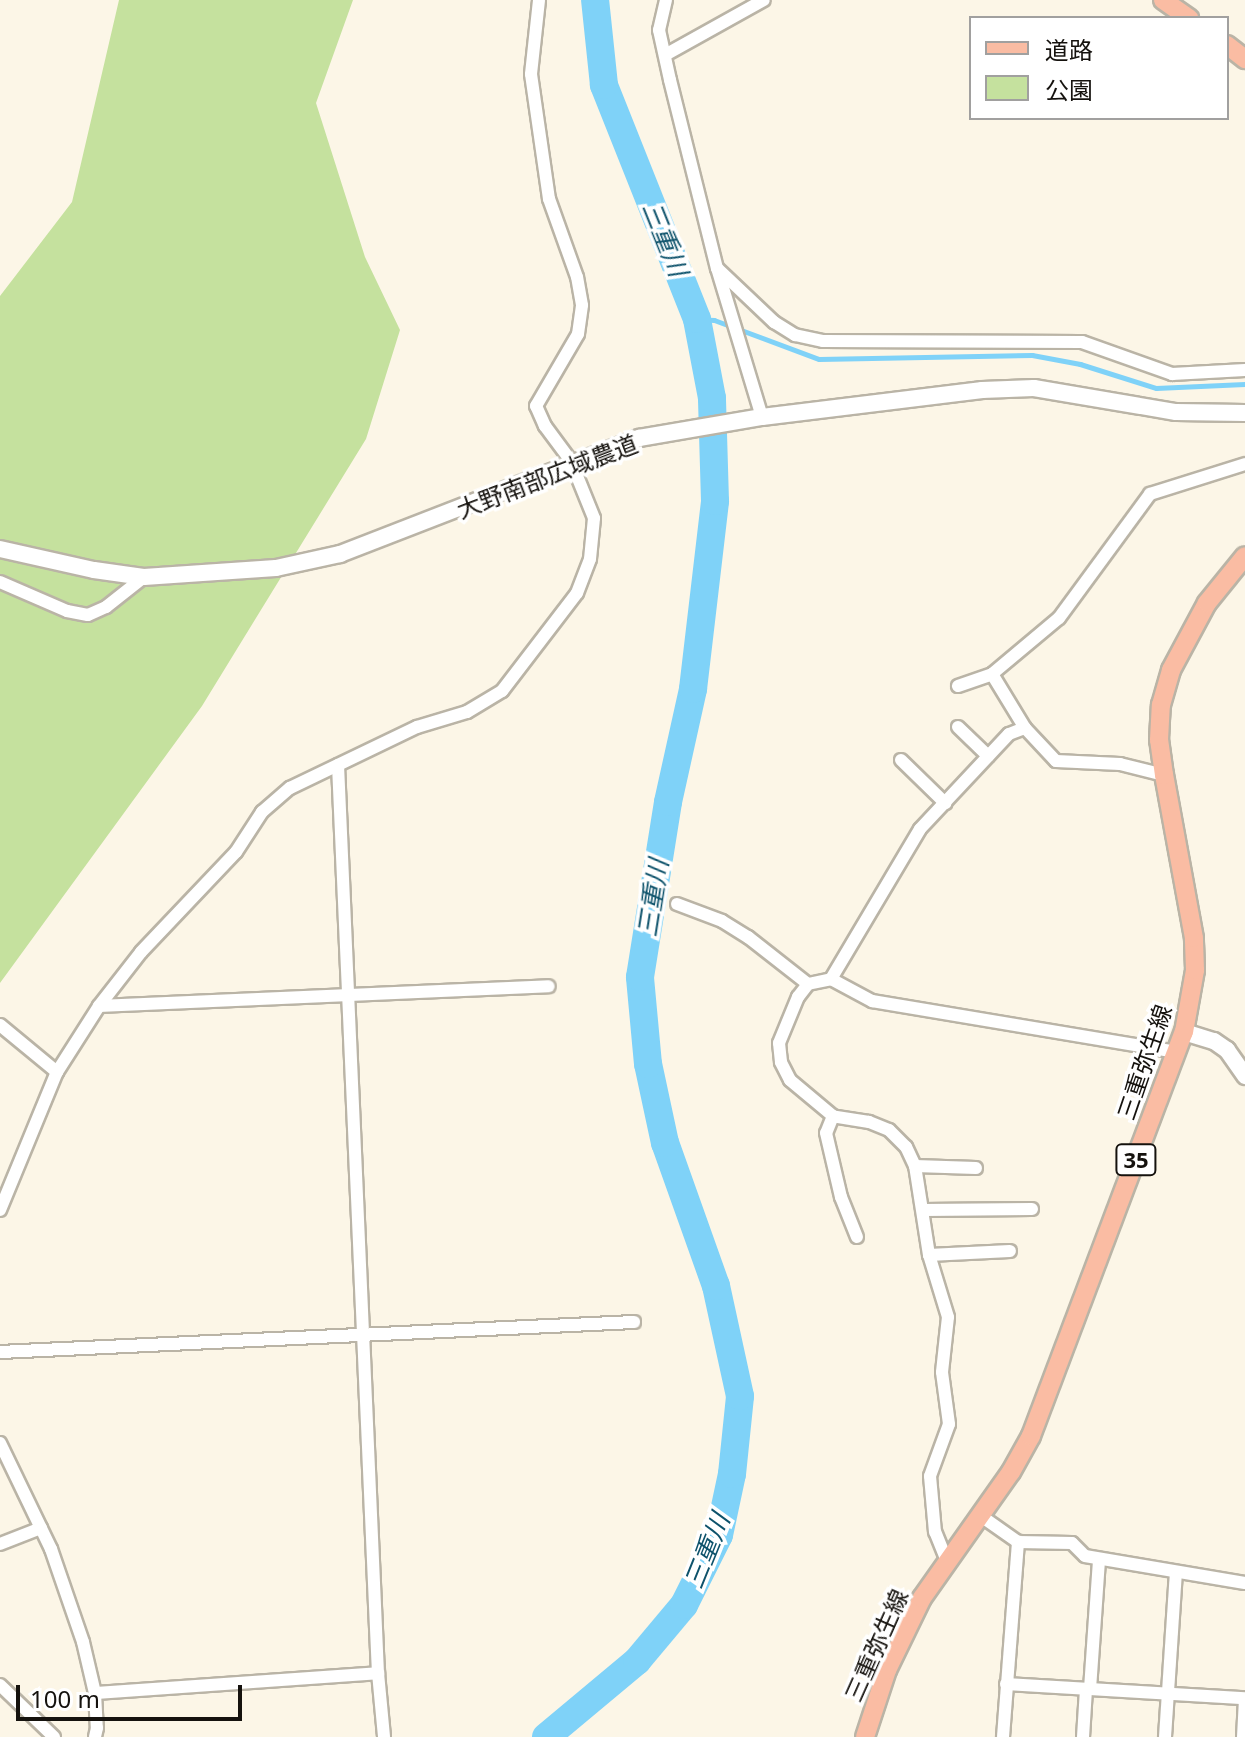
<!DOCTYPE html>
<meta charset="utf-8">
<style>
body{margin:0}
#map{position:relative;width:1245px;height:1737px;overflow:hidden;background:#fcf6e7;font-family:"Noto Sans","Noto Sans JP",sans-serif}
div>[style]{position:absolute}
.green>*{inset:0;background:#c5e19e}
.stream>*{height:5px;margin:-2.5px;padding:0 2.5px;transform-origin:2.5px;border-radius:2.5px;background:#7fd2f8}
.river>*{height:28px;margin:-14px;padding:0 14px;transform-origin:14px;border-radius:14px;background:#7fd2f8}
.roads{filter:drop-shadow(2px 0 #bab4a6) drop-shadow(-2px 0 #bab4a6) drop-shadow(0 2px #bab4a6) drop-shadow(0 -2px #bab4a6)}
.street>*{height:12px;margin:-6px;padding:0 6px;transform-origin:6px;border-radius:6px;background:#fff}
.secondary>*{height:16px;margin:-8px;padding:0 8px;transform-origin:8px;border-radius:8px;background:#fff}
.primary>*{height:18px;margin:-9px;padding:0 9px;transform-origin:9px;border-radius:9px;background:#fabca3}
span{translate:-50% -50%;white-space:nowrap;text-align:center;line-height:1.15;-webkit-text-stroke:7px #fff;paint-order:stroke}
.shield-label span{padding:2px 6px;background:#fff;border:2px solid;border-radius:6px;-webkit-text-stroke-width:0}
.shield-label{font-size:22px;color:#15120e;font-weight:700}
.street-label{font-size:24px;color:#15120e}
.water-label{font-size:26px;color:#0d526b;font-style:italic}
.legend{position:absolute;left:969px;top:16px;width:260px;height:104px;box-sizing:border-box;background:#fff;border:2px solid #a1a09f;margin:0;padding:10px 14px;list-style:none;font-size:24px;color:#15120e}
.legend li{display:flex;align-items:center;gap:16px;height:40px}
.legend b{width:40px;border:2px solid #a1a09f}
.scale{position:absolute;left:16px;top:1685px;width:226px;height:36px;box-sizing:border-box;border:4px solid #15120e;border-top:0;padding-left:10px;font-size:24px;line-height:28px;white-space:nowrap;color:#15120e;-webkit-text-stroke:6px #fff;paint-order:stroke}
</style>
<div id="map">
<div class="green">
<div style="clip-path:polygon(119px 0,353px 0,316px 103px,365px 257px,400px 330px,366px 439px,202px 706px,0 983px,0 296px,72px 202px)"></div>
</div>
<div class="stream">
<div style="left:697px;top:319px;width:17px;rotate:3deg"></div>
<div style="left:714px;top:320px;width:112px;rotate:20.4deg"></div>
<div style="left:819px;top:359px;width:213px;rotate:-1.1deg"></div>
<div style="left:1032px;top:355px;width:49px;rotate:10.6deg"></div>
<div style="left:1080px;top:364px;width:80px;rotate:17.5deg"></div>
<div style="left:1156px;top:388px;width:89px;rotate:-2.6deg"></div>
</div>
<div class="river">
<div style="left:546px;top:1737px;width:119px;rotate:-39.9deg"></div>
<div style="left:637px;top:1661px;width:73px;rotate:-50deg"></div>
<div style="left:684px;top:1605px;width:78px;rotate:-63.4deg"></div>
<div style="left:719px;top:1535px;width:62px;rotate:-78deg"></div>
<div style="left:732px;top:1474px;width:78px;rotate:-84.1deg"></div>
<div style="left:740px;top:1396px;width:113px;rotate:-102.3deg"></div>
<div style="left:716px;top:1286px;width:152px;rotate:-109.6deg"></div>
<div style="left:665px;top:1143px;width:81px;rotate:-102.1deg"></div>
<div style="left:648px;top:1064px;width:87px;rotate:-95.3deg"></div>
<div style="left:640px;top:977px;width:177px;rotate:-80.9deg"></div>
<div style="left:668px;top:802px;width:116px;rotate:-77.5deg"></div>
<div style="left:693px;top:689px;width:189px;rotate:-83.3deg"></div>
<div style="left:715px;top:501px;width:103px;rotate:-91.7deg"></div>
<div style="left:712px;top:398px;width:80px;rotate:-100.8deg"></div>
<div style="left:697px;top:319px;width:252px;rotate:-111.7deg"></div>
<div style="left:604px;top:85px;width:85px;rotate:-96deg"></div>
</div>
<div class="roads">
<div class="street">
<div style="left:666px;top:0;width:31px;rotate:103deg"></div>
<div style="left:659px;top:30px;width:51px;rotate:77.6deg"></div>
<div style="left:670px;top:80px;width:194px;rotate:76deg"></div>
<div style="left:717px;top:268px;width:156px;rotate:73.2deg"></div>
<div style="left:665px;top:55px;width:113px;rotate:-29.1deg"></div>
<div style="left:717px;top:268px;width:79px;rotate:43.5deg"></div>
<div style="left:774px;top:322px;width:25px;rotate:32deg"></div>
<div style="left:795px;top:335px;width:29px;rotate:12deg"></div>
<div style="left:823px;top:341px;width:259px;rotate:0.2deg"></div>
<div style="left:1082px;top:342px;width:96px;rotate:19.6deg"></div>
<div style="left:1172px;top:374px;width:73px;rotate:-3.1deg"></div>
<div style="left:0;top:582px;width:73px;rotate:23.4deg"></div>
<div style="left:67px;top:611px;width:21px;rotate:11deg"></div>
<div style="left:88px;top:615px;width:20px;rotate:-24deg"></div>
<div style="left:106px;top:607px;width:48px;rotate:-38.3deg"></div>
<div style="left:992px;top:674px;width:87px;rotate:-39.9deg"></div>
<div style="left:1059px;top:618px;width:154px;rotate:-53.7deg"></div>
<div style="left:1150px;top:494px;width:100px;rotate:-17.5deg"></div>
<div style="left:958px;top:686px;width:36px;rotate:-19deg"></div>
<div style="left:992px;top:674px;width:63px;rotate:58.6deg"></div>
<div style="left:958px;top:727px;width:42px;rotate:44deg"></div>
<div style="left:901px;top:760px;width:62px;rotate:44.3deg"></div>
<div style="left:338px;top:765px;width:909px;rotate:87.48deg"></div>
<div style="left:378px;top:1673px;width:64px;rotate:84.6deg"></div>
<div style="left:677px;top:904px;width:48px;rotate:20.7deg"></div>
<div style="left:722px;top:921px;width:31px;rotate:32deg"></div>
<div style="left:748px;top:937px;width:76px;rotate:38.1deg"></div>
<div style="left:831px;top:979px;width:174px;rotate:-59.3deg"></div>
<div style="left:920px;top:829px;width:130px;rotate:-46.9deg"></div>
<div style="left:1009px;top:734px;width:17px;rotate:-21deg"></div>
<div style="left:1025px;top:728px;width:45px;rotate:46.8deg"></div>
<div style="left:1056px;top:761px;width:64px;rotate:2.7deg"></div>
<div style="left:1120px;top:764px;width:45px;rotate:14deg"></div>
<div style="left:99px;top:1006px;width:450px;rotate:-2.5deg"></div>
<div style="left:0;top:1025px;width:74px;rotate:39.5deg"></div>
<div style="left:833px;top:1116px;width:18px;rotate:112deg"></div>
<div style="left:826px;top:1133px;width:66px;rotate:76.8deg"></div>
<div style="left:841px;top:1197px;width:43px;rotate:68.2deg"></div>
<div style="left:915px;top:1166px;width:61px;rotate:1.9deg"></div>
<div style="left:0;top:1210px;width:149px;rotate:-67.6deg"></div>
<div style="left:57px;top:1072px;width:78px;rotate:-57.5deg"></div>
<div style="left:99px;top:1006px;width:68px;rotate:-52.1deg"></div>
<div style="left:141px;top:952px;width:138px;rotate:-46.5deg"></div>
<div style="left:236px;top:852px;width:48px;rotate:-57deg"></div>
<div style="left:262px;top:812px;width:37px;rotate:-41deg"></div>
<div style="left:290px;top:788px;width:141px;rotate:-25.7deg"></div>
<div style="left:417px;top:727px;width:52px;rotate:-16.7deg"></div>
<div style="left:467px;top:712px;width:41px;rotate:-31deg"></div>
<div style="left:502px;top:691px;width:123px;rotate:-52.6deg"></div>
<div style="left:577px;top:593px;width:36px;rotate:-69deg"></div>
<div style="left:590px;top:559px;width:41px;rotate:-84.4deg"></div>
<div style="left:594px;top:518px;width:61px;rotate:-112deg"></div>
<div style="left:571px;top:461px;width:44px;rotate:-126.6deg"></div>
<div style="left:545px;top:426px;width:22px;rotate:-114deg"></div>
<div style="left:536px;top:406px;width:83px;rotate:-59.7deg"></div>
<div style="left:578px;top:334px;width:29px;rotate:-82deg"></div>
<div style="left:582px;top:305px;width:28px;rotate:-100deg"></div>
<div style="left:577px;top:277px;width:83px;rotate:-109.7deg"></div>
<div style="left:549px;top:199px;width:126px;rotate:-98.2deg"></div>
<div style="left:531px;top:74px;width:74px;rotate:-83.8deg"></div>
<div style="left:924px;top:1210px;width:108px;rotate:-0.5deg"></div>
<div style="left:929px;top:1255px;width:81px;rotate:-2.8deg"></div>
<div style="left:0;top:1352px;width:635px;rotate:-2.71deg"></div>
<div style="left:0;top:1443px;width:118px;rotate:64.3deg"></div>
<div style="left:51px;top:1549px;width:98px;rotate:71deg"></div>
<div style="left:83px;top:1642px;width:52px;rotate:76.8deg"></div>
<div style="left:95px;top:1693px;width:35px;rotate:87deg"></div>
<div style="left:97px;top:1728px;width:9px;rotate:103deg"></div>
<div style="left:981px;top:1516px;width:45px;rotate:35.1deg"></div>
<div style="left:1018px;top:1542px;width:54px;rotate:1.1deg"></div>
<div style="left:1072px;top:1543px;width:18px;rotate:45deg"></div>
<div style="left:1085px;top:1556px;width:162px;rotate:9.6deg"></div>
<div style="left:0;top:1544px;width:44px;rotate:-21.3deg"></div>
<div style="left:947px;top:1561px;width:31px;rotate:-112deg"></div>
<div style="left:935px;top:1532px;width:56px;rotate:-95.1deg"></div>
<div style="left:930px;top:1476px;width:55px;rotate:-69.9deg"></div>
<div style="left:949px;top:1424px;width:52px;rotate:-97.7deg"></div>
<div style="left:942px;top:1372px;width:55px;rotate:-83.8deg"></div>
<div style="left:948px;top:1317px;width:65px;rotate:-107deg"></div>
<div style="left:929px;top:1255px;width:90px;rotate:-98.9deg"></div>
<div style="left:915px;top:1166px;width:21px;rotate:-115deg"></div>
<div style="left:906px;top:1147px;width:24px;rotate:-135deg"></div>
<div style="left:889px;top:1130px;width:22px;rotate:-158deg"></div>
<div style="left:869px;top:1122px;width:36px;rotate:-171deg"></div>
<div style="left:833px;top:1116px;width:56px;rotate:-140.1deg"></div>
<div style="left:790px;top:1080px;width:20px;rotate:-117deg"></div>
<div style="left:781px;top:1062px;width:19px;rotate:-96deg"></div>
<div style="left:779px;top:1043px;width:50px;rotate:-67.6deg"></div>
<div style="left:798px;top:997px;width:16px;rotate:-52deg"></div>
<div style="left:808px;top:984px;width:24px;rotate:-12deg"></div>
<div style="left:831px;top:979px;width:47px;rotate:28.2deg"></div>
<div style="left:872px;top:1001px;width:309px;rotate:9.5deg"></div>
<div style="left:1006px;top:1684px;width:239px;rotate:3.4deg"></div>
<div style="left:0;top:1685px;width:75px;rotate:43.9deg"></div>
<div style="left:1090px;top:1689px;width:130px;rotate:-86deg"></div>
<div style="left:95px;top:1693px;width:284px;rotate:-4deg"></div>
<div style="left:1003px;top:1737px;width:196px;rotate:-85.6deg"></div>
<div style="left:1083px;top:1737px;width:48px;rotate:-86.4deg"></div>
<div style="left:1165px;top:1737px;width:164px;rotate:-86.2deg"></div>
<div style="left:1243px;top:1737px;width:33px;rotate:-87deg"></div>
</div>
<div class="secondary">
<div style="left:0;top:549px;width:96px;rotate:12.6deg"></div>
<div style="left:94px;top:570px;width:50px;rotate:8deg"></div>
<div style="left:144px;top:577px;width:132px;rotate:-3.9deg"></div>
<div style="left:276px;top:568px;width:66px;rotate:-12.3deg"></div>
<div style="left:340px;top:554px;width:321px;rotate:-21.2deg"></div>
<div style="left:639px;top:438px;width:125px;rotate:-9.7deg"></div>
<div style="left:762px;top:417px;width:222px;rotate:-7deg"></div>
<div style="left:982px;top:390px;width:52px;rotate:-2.2deg"></div>
<div style="left:1034px;top:388px;width:144px;rotate:9.6deg"></div>
<div style="left:1176px;top:412px;width:69px;rotate:0.8deg"></div>
<div style="left:1184px;top:1032px;width:31px;rotate:17deg"></div>
<div style="left:1214px;top:1041px;width:16px;rotate:35deg"></div>
<div style="left:1227px;top:1050px;width:32px;rotate:55deg"></div>
</div>
<div class="primary">
<div style="left:1163px;top:0;width:32px;rotate:35deg"></div>
<div style="left:1227px;top:45px;width:23px;rotate:38deg"></div>
<div style="left:865px;top:1737px;width:71px;rotate:-71.8deg"></div>
<div style="left:887px;top:1670px;width:80px;rotate:-64.1deg"></div>
<div style="left:922px;top:1598px;width:154px;rotate:-54.8deg"></div>
<div style="left:1011px;top:1472px;width:41px;rotate:-60.9deg"></div>
<div style="left:1031px;top:1436px;width:432px;rotate:-69.3deg"></div>
<div style="left:1184px;top:1032px;width:63px;rotate:-79.9deg"></div>
<div style="left:1195px;top:970px;width:32px;rotate:-92deg"></div>
<div style="left:1194px;top:938px;width:166px;rotate:-100.4deg"></div>
<div style="left:1164px;top:775px;width:35px;rotate:-98deg"></div>
<div style="left:1159px;top:740px;width:35px;rotate:-87deg"></div>
<div style="left:1161px;top:705px;width:36px;rotate:-74deg"></div>
<div style="left:1171px;top:670px;width:76px;rotate:-61.8deg"></div>
<div style="left:1207px;top:603px;width:60px;rotate:-51deg"></div>
</div>
</div>
<div class="shield-label">
<span style="left:1136px;top:1160px">35</span>
</div>
<div class="street-label">
<span style="left:547px;top:476px;rotate:-21deg">大野南部広域農道</span>
<span style="left:1144px;top:1062px;rotate:-71deg">三重弥生線</span>
<span style="left:876px;top:1645px;rotate:-66deg">三重弥生線</span>
</div>
<div class="water-label">
<span style="left:665px;top:239px;rotate:68deg">三重川</span>
<span style="left:653px;top:898px;rotate:-81deg">三重川</span>
<span style="left:707px;top:1551px;rotate:-68deg">三重川</span>
</div>
<ul class="legend">
<li><b style="height:10px;background:#fabca3"></b>道路</li>
<li><b style="height:22px;background:#c5e19e"></b>公園</li>
</ul>
<div class="scale">100 m</div>
</div>
